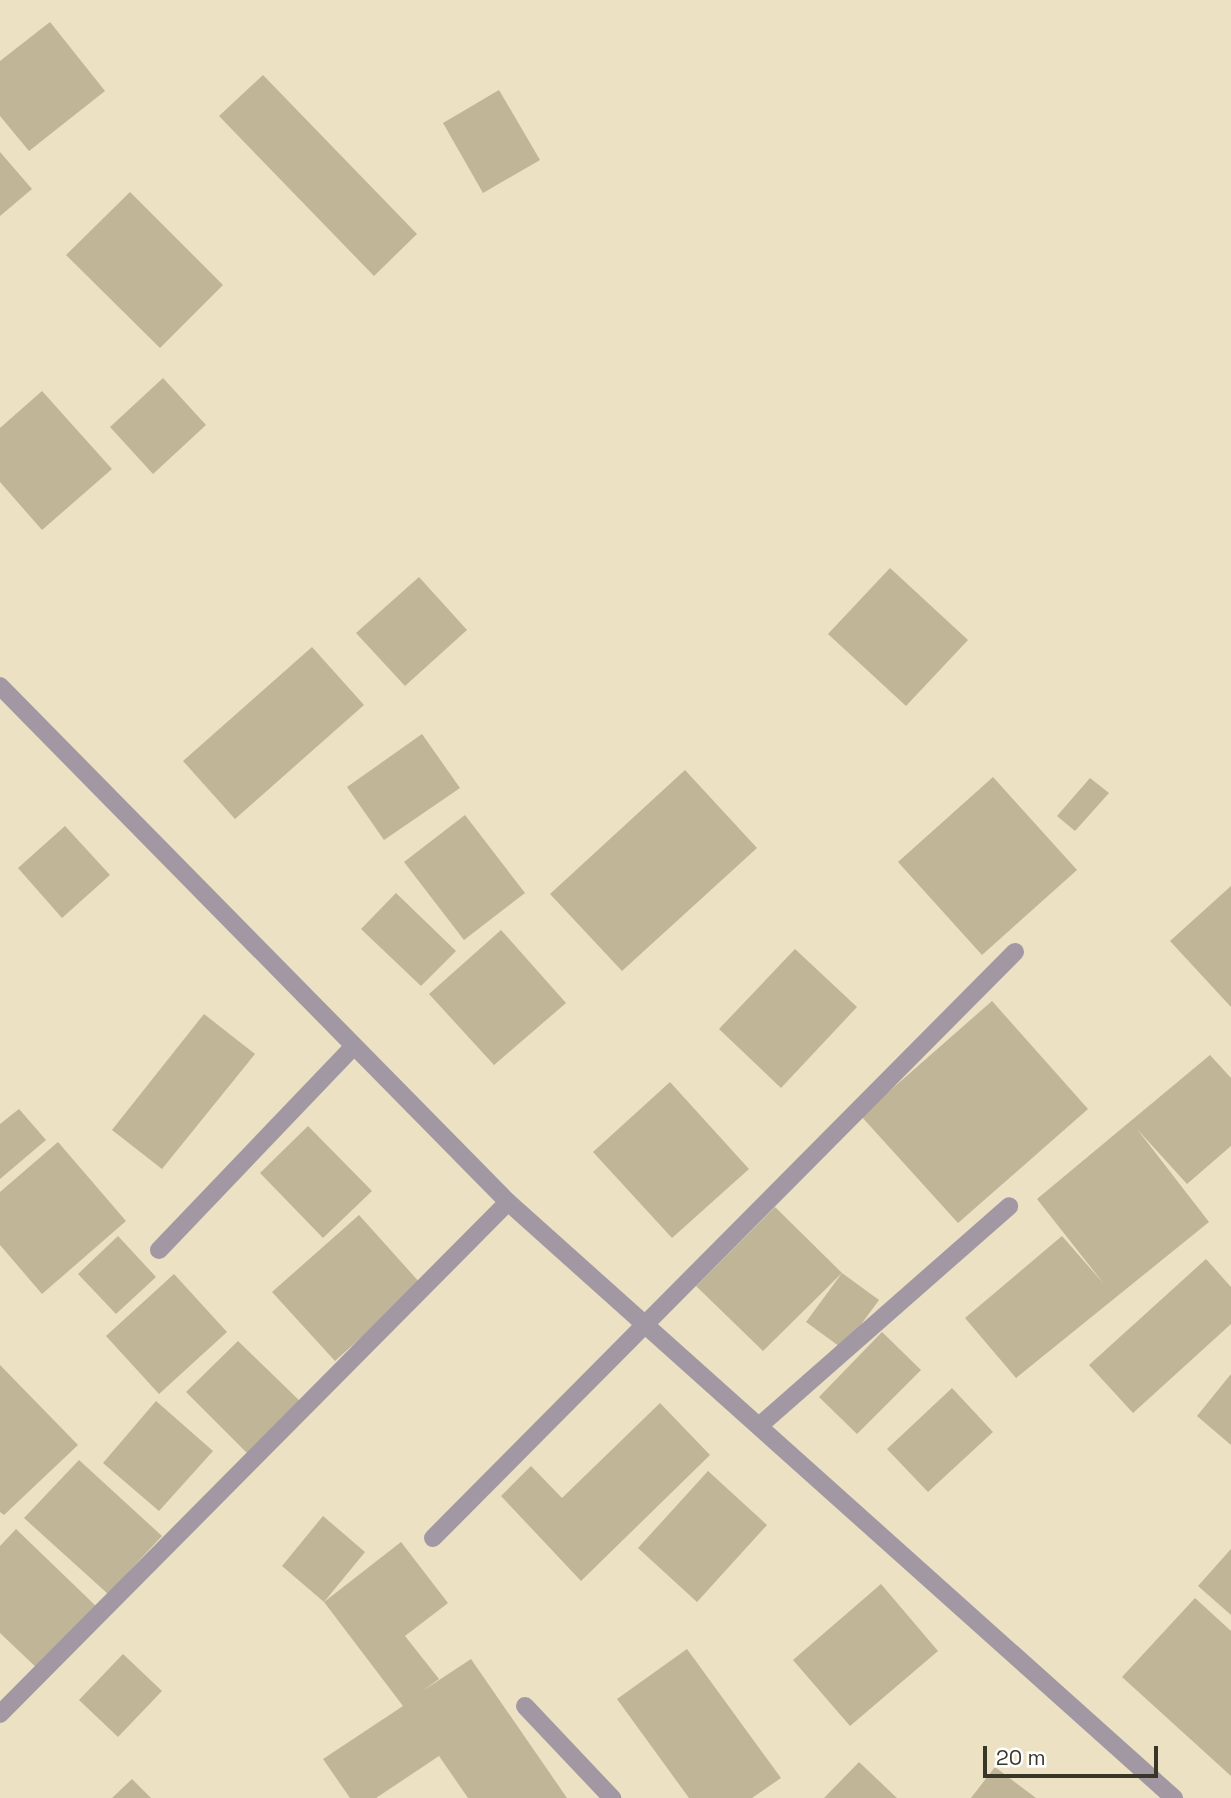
<!DOCTYPE html>
<style>
body{margin:0}
#map{position:relative;width:1231px;height:1798px;overflow:hidden;background:#ece1c2;font-family:"Space Grotesk",sans-serif}
div>[style]{position:absolute}
.building>*{inset:0;background:#c0b597}
.service>*{height:18px;margin:-9px;padding:0 9px;transform-origin:9px;border-radius:9px;background:#a198a4}
.minor>*{height:18px;margin:-9px;padding:0 9px;transform-origin:9px;border-radius:9px;background:#a198a4}
span{translate:-50% -50%;white-space:nowrap;text-align:center;line-height:1.15;-webkit-text-stroke:5px #fff;paint-order:stroke}
.scale{position:absolute;left:983px;top:1746px;width:175px;height:32px;box-sizing:border-box;border:4px solid #393529;border-top:0;padding-left:9px;font-size:21px;line-height:24px;white-space:nowrap;color:#393529;-webkit-text-stroke:5px #fff;paint-order:stroke}
</style>
<div id="map">
<div class="building">
<div style="clip-path:polygon(50px 22px,105px 91px,29px 151px,0 116px,0 61px)"></div>
<div style="clip-path:polygon(263px 75px,417px 234px,374px 276px,219px 116px)"></div>
<div style="clip-path:polygon(499px 90px,540px 160px,483px 193px,443px 123px)"></div>
<div style="clip-path:polygon(0 152px,32px 189px,0 216px)"></div>
<div style="clip-path:polygon(130px 192px,223px 285px,160px 348px,66px 255px)"></div>
<div style="clip-path:polygon(163px 378px,206px 425px,153px 474px,110px 427px)"></div>
<div style="clip-path:polygon(42px 391px,112px 469px,42px 530px,0 482px,0 428px)"></div>
<div style="clip-path:polygon(890px 568px,968px 640px,906px 706px,828px 634px)"></div>
<div style="clip-path:polygon(419px 577px,467px 630px,405px 686px,356px 633px)"></div>
<div style="clip-path:polygon(312px 647px,364px 705px,235px 819px,183px 761px)"></div>
<div style="clip-path:polygon(422px 734px,460px 788px,384px 840px,347px 787px)"></div>
<div style="clip-path:polygon(685px 770px,757px 848px,622px 971px,550px 894px)"></div>
<div style="clip-path:polygon(993px 777px,1077px 870px,982px 955px,898px 862px)"></div>
<div style="clip-path:polygon(1090px 778px,1109px 793px,1075px 831px,1057px 816px)"></div>
<div style="clip-path:polygon(465px 815px,525px 893px,464px 940px,404px 862px)"></div>
<div style="clip-path:polygon(65px 826px,110px 875px,62px 918px,18px 868px)"></div>
<div style="clip-path:polygon(1231px 886px,1231px 1007px,1170px 941px)"></div>
<div style="clip-path:polygon(396px 893px,456px 951px,421px 986px,361px 929px)"></div>
<div style="clip-path:polygon(501px 930px,566px 1003px,494px 1065px,429px 994px)"></div>
<div style="clip-path:polygon(795px 949px,857px 1007px,781px 1088px,719px 1029px)"></div>
<div style="clip-path:polygon(992px 1001px,1088px 1109px,958px 1223px,861px 1116px)"></div>
<div style="clip-path:polygon(204px 1014px,255px 1054px,162px 1169px,112px 1130px)"></div>
<div style="clip-path:polygon(1210px 1055px,1231px 1078px,1231px 1146px,1187px 1184px,1137px 1129px,1209px 1222px,1016px 1378px,965px 1318px,1062px 1236px,1104px 1284px,1037px 1199px)"></div>
<div style="clip-path:polygon(670px 1082px,749px 1169px,672px 1238px,593px 1152px)"></div>
<div style="clip-path:polygon(19px 1109px,46px 1140px,0 1179px,0 1124px)"></div>
<div style="clip-path:polygon(308px 1126px,372px 1191px,323px 1238px,260px 1173px)"></div>
<div style="clip-path:polygon(58px 1142px,126px 1221px,42px 1294px,0 1245px,0 1192px)"></div>
<div style="clip-path:polygon(775px 1207px,842px 1273px,763px 1351px,696px 1286px)"></div>
<div style="clip-path:polygon(359px 1215px,421px 1284px,335px 1361px,272px 1292px)"></div>
<div style="clip-path:polygon(118px 1236px,156px 1277px,116px 1314px,78px 1274px)"></div>
<div style="clip-path:polygon(1206px 1259px,1231px 1287px,1231px 1324px,1133px 1413px,1089px 1365px)"></div>
<div style="clip-path:polygon(842px 1273px,879px 1300px,843px 1349px,806px 1322px)"></div>
<div style="clip-path:polygon(174px 1274px,227px 1332px,159px 1394px,106px 1336px)"></div>
<div style="clip-path:polygon(882px 1332px,921px 1370px,857px 1434px,819px 1397px)"></div>
<div style="clip-path:polygon(238px 1341px,305px 1406px,253px 1459px,186px 1392px)"></div>
<div style="clip-path:polygon(0 1365px,78px 1445px,4px 1515px,0 1512px)"></div>
<div style="clip-path:polygon(1231px 1374px,1231px 1445px,1197px 1416px)"></div>
<div style="clip-path:polygon(952px 1388px,993px 1432px,928px 1492px,887px 1449px)"></div>
<div style="clip-path:polygon(156px 1401px,213px 1451px,159px 1511px,103px 1463px)"></div>
<div style="clip-path:polygon(660px 1403px,710px 1455px,581px 1581px,501px 1496px,531px 1466px,562px 1498px)"></div>
<div style="clip-path:polygon(79px 1460px,162px 1536px,108px 1594px,24px 1518px)"></div>
<div style="clip-path:polygon(708px 1471px,767px 1525px,697px 1602px,638px 1548px)"></div>
<div style="clip-path:polygon(323px 1516px,365px 1552px,324px 1602px,282px 1566px)"></div>
<div style="clip-path:polygon(16px 1529px,99px 1609px,40px 1671px,0 1633px,0 1546px)"></div>
<div style="clip-path:polygon(401px 1542px,448px 1603px,405px 1636px,439px 1679px,421px 1692px,471px 1659px,567px 1798px,468px 1798px,439px 1756px,376px 1798px,350px 1798px,323px 1759px,403px 1706px,324px 1602px)"></div>
<div style="clip-path:polygon(1231px 1549px,1231px 1615px,1198px 1586px)"></div>
<div style="clip-path:polygon(881px 1584px,938px 1651px,850px 1726px,793px 1660px)"></div>
<div style="clip-path:polygon(1195px 1598px,1231px 1631px,1231px 1776px,1122px 1677px)"></div>
<div style="clip-path:polygon(687px 1649px,781px 1778px,752px 1798px,689px 1798px,617px 1699px)"></div>
<div style="clip-path:polygon(123px 1654px,162px 1691px,118px 1737px,79px 1700px)"></div>
<div style="clip-path:polygon(859px 1762px,897px 1798px,824px 1798px)"></div>
<div style="clip-path:polygon(995px 1767px,1036px 1798px,971px 1798px)"></div>
<div style="clip-path:polygon(132px 1779px,151px 1798px,112px 1798px)"></div>
</div>
<div class="service">
<div style="left:525px;top:1706px;width:127px;rotate:46.6deg"></div>
</div>
<div class="minor">
<div style="left:0;top:686px;width:724px;rotate:45.45deg"></div>
<div style="left:508px;top:1202px;width:894px;rotate:41.83deg"></div>
<div style="left:159px;top:1250px;width:281px;rotate:-46.3deg"></div>
<div style="left:759px;top:1426px;width:333px;rotate:-41.3deg"></div>
<div style="left:433px;top:1538px;width:826px;rotate:-45.2deg"></div>
<div style="left:0;top:1714px;width:721px;rotate:-45.22deg"></div>
</div>
<div class="scale">20 m</div>
</div>
